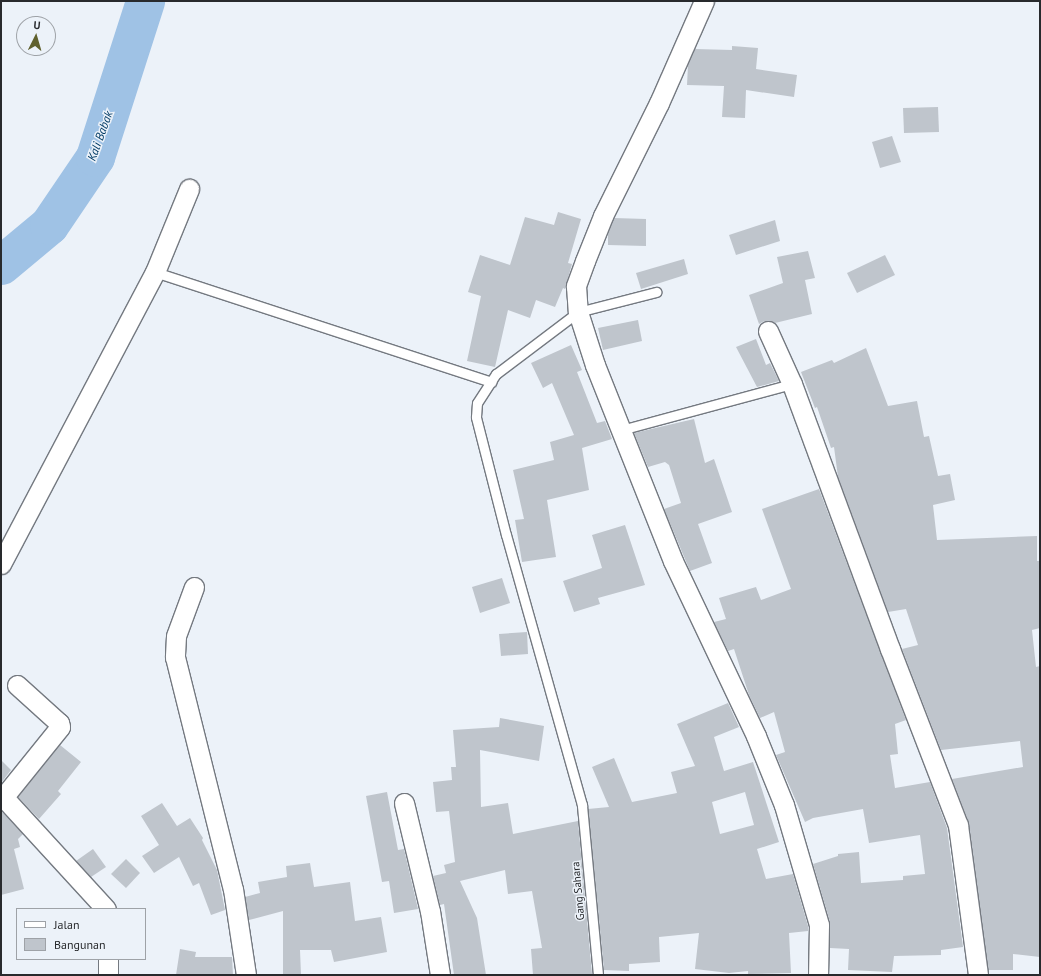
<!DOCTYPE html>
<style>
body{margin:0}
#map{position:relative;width:1041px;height:976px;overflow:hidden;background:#ecf2f9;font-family:"PT Sans",sans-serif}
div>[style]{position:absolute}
.river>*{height:39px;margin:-19.5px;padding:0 19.5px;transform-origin:19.5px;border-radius:19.5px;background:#9fc2e5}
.building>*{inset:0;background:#bfc5cc}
.roads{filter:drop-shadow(1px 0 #747980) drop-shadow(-1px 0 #747980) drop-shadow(0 1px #747980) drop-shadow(0 -1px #747980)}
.lane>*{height:9px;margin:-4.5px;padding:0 4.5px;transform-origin:4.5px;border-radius:4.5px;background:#fff}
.street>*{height:19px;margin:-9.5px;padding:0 9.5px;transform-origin:9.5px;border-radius:9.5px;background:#fff}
span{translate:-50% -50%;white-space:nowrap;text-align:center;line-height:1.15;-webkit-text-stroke:3px #ecf2f9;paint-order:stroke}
.street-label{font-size:11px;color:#282a2d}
.water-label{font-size:12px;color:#003a65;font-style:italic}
.frame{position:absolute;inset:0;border:2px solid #282a2d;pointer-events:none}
.legend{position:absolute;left:16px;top:908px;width:130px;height:52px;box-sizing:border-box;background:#ecf2f9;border:1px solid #9ea2a7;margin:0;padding:5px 7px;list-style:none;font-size:12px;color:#282a2d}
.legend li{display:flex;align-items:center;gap:8px;height:20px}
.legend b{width:20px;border:1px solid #9ea2a7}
.north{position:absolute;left:16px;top:16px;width:40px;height:40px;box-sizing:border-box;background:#ecf2f9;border:1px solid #9ea2a7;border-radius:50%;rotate:5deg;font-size:11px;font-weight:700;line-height:16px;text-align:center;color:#282a2d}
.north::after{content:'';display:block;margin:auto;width:14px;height:18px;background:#60612e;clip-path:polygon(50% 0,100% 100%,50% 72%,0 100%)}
</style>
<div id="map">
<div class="river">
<div style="left:1px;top:265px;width:62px;rotate:-39.8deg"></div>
<div style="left:49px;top:225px;width:82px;rotate:-55.9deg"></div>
<div style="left:95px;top:157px;width:164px;rotate:-72.2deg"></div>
</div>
<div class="building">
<div style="clip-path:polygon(732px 46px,758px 48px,756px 69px,797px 75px,794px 97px,746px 90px,745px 118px,722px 117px,724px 86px,687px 85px,688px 65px,695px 49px,732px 50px)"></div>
<div style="clip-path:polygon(938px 107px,939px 132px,904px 133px,903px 108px)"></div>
<div style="clip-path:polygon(892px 136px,901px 162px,880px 168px,872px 142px)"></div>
<div style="clip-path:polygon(558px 212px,581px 219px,568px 263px,572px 264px,565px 289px,563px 288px,555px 307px,536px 300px,530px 318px,508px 310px,495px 367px,467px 361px,481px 296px,468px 292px,480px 255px,510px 265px,525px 217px,554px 225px)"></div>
<div style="clip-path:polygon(614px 218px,646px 219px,646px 246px,608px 245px,608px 234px)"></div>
<div style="clip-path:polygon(775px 220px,780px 241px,736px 255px,729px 235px)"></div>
<div style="clip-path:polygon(808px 251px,815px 278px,805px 280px,812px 314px,775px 323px,764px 321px,759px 324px,749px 295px,783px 283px,777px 257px)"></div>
<div style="clip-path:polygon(885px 255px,895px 275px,857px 293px,847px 273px)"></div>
<div style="clip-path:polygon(684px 259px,688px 274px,641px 289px,636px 273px)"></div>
<div style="clip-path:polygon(638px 320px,642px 341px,603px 350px,598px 328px)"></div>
<div style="clip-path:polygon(756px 339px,766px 365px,770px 363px,779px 381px,757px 387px,736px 347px)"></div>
<div style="clip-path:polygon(571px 345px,582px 370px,577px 372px,597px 423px,605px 421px,612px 439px,582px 448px,589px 490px,547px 500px,556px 557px,522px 562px,515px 520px,524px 519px,513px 470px,554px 460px,550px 442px,574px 435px,552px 383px,543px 388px,531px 363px)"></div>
<div style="clip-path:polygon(866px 348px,888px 406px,917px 401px,924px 437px,929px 436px,938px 476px,950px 474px,955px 500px,933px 505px,937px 540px,1037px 536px,1037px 561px,1040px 561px,1040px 628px,1032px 630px,1036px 667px,1040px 666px,1040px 957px,1013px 954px,1013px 970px,988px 970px,969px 823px,952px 779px,1023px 767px,1020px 741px,941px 750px,902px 649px,918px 645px,906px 609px,888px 612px,838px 477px,834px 447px,831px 448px,817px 407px,815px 408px,801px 372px,832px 360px,834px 363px)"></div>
<div style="clip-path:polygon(694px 419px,705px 463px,714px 459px,732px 512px,698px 524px,712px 563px,690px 571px,664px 509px,681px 503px,669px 465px,665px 462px,648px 467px,634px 433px)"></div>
<div style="clip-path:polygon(819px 489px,906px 720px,895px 724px,898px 754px,890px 755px,895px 788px,930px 782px,947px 828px,963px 947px,941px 950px,941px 955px,894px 956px,892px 972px,848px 970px,849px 949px,830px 948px,830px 922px,813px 864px,838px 856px,838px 854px,859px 852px,861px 883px,903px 880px,903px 876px,925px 874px,920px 835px,869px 843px,863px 809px,813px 818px,805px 822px,776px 755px,785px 752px,774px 712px,760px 718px,749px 695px,734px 649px,728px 651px,714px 622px,726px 619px,719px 598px,756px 587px,761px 600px,791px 589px,762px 509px)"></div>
<div style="clip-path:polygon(625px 525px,645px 585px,598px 598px,600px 604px,574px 612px,563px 581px,602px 568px,592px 535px)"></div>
<div style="clip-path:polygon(502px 578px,510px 603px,480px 613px,472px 587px)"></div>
<div style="clip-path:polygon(527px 632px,528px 654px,501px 656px,499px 634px)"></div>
<div style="clip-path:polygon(evenodd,728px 703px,739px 727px,714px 737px,724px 771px,753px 762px,779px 842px,757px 849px,766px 879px,793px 874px,808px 926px,808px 931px,789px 933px,791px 973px,748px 974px,748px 971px,729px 973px,695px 969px,699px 933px,659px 937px,660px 962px,629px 964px,629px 971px,604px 970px,588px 809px,609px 807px,592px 767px,614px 758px,632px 802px,677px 793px,671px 772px,695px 766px,677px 724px,728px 703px,745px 792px,754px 825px,720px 834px,712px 802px,745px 792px)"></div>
<div style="clip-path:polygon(500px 718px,544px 726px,539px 761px,480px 750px,481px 807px,508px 803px,513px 834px,578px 821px,592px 974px,533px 975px,531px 949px,542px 948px,532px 891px,508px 894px,505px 870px,460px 881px,477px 918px,486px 975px,454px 975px,444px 904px,440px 905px,433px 876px,446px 873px,444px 865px,455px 862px,449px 811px,436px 812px,433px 782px,452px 780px,451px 767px,456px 767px,453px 730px,499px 727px)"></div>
<div style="clip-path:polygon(60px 745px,81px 762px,58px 791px,61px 794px,39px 819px,18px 797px)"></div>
<div style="clip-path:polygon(1px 760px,11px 770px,1px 783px)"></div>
<div style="clip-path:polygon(387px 792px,398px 850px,404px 849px,418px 909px,394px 913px,389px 881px,382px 882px,366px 796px)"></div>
<div style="clip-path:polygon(162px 803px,177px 826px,190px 818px,203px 838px,202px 840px,217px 870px,225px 910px,211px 915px,199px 883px,193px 886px,179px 857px,154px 873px,142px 856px,159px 845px,141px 816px)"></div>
<div style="clip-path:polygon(1px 811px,23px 834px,18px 839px,20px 847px,14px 849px,24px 889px,1px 895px)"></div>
<div style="clip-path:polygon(93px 849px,106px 867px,91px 877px,76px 861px)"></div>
<div style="clip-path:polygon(126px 859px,140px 873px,126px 888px,111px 874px)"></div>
<div style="clip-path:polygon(310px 863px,314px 887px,350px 882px,355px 921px,381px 917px,387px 952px,334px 962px,331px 950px,300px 950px,301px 975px,283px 975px,283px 911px,249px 920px,245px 897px,260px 893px,258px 882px,287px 877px,286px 866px)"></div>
<div style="clip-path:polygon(180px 949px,196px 952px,195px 957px,232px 957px,233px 975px,176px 975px)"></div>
</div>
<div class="roads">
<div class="lane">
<div style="left:155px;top:272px;width:354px;rotate:18.1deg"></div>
<div style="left:621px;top:430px;width:177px;rotate:-15.1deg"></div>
<div style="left:598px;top:975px;width:171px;rotate:-95.4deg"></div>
<div style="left:582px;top:805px;width:280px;rotate:-105.7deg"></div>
<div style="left:506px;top:535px;width:122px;rotate:-104.3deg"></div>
<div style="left:476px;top:417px;width:14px;rotate:-86deg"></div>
<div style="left:477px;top:403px;width:35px;rotate:-57deg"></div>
<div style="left:496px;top:374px;width:103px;rotate:-37.1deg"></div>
<div style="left:578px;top:312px;width:81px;rotate:-14.4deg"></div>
</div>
<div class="street">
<div style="left:704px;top:1px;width:111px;rotate:113.8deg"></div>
<div style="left:659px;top:103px;width:126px;rotate:116.4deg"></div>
<div style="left:603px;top:216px;width:48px;rotate:111.8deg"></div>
<div style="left:585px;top:261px;width:27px;rotate:110deg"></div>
<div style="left:576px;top:286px;width:26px;rotate:86deg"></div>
<div style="left:578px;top:312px;width:56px;rotate:72.2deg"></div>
<div style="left:595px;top:365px;width:211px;rotate:68.3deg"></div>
<div style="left:673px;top:561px;width:194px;rotate:64.6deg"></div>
<div style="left:756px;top:736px;width:74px;rotate:67.9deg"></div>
<div style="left:784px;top:805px;width:125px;rotate:73.7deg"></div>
<div style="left:819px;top:925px;width:50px;rotate:91.1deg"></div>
<div style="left:768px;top:331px;width:58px;rotate:65.6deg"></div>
<div style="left:792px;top:384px;width:283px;rotate:69.7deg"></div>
<div style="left:890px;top:649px;width:189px;rotate:68.9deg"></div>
<div style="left:958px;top:825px;width:151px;rotate:82.4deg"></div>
<div style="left:1px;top:564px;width:330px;rotate:-62.2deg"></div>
<div style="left:155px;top:272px;width:90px;rotate:-67.7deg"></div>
<div style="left:194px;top:587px;width:52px;rotate:110.2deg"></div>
<div style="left:176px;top:636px;width:21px;rotate:93deg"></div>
<div style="left:175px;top:657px;width:239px;rotate:76deg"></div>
<div style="left:233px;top:889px;width:87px;rotate:81.4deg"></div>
<div style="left:17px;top:685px;width:57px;rotate:42.1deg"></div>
<div style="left:59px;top:723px;width:4px;rotate:76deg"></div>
<div style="left:60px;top:727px;width:86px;rotate:128.9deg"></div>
<div style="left:6px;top:794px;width:6px;rotate:90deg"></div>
<div style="left:6px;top:800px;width:148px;rotate:47.5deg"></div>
<div style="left:404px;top:803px;width:111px;rotate:76.5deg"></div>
<div style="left:430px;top:911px;width:65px;rotate:81.1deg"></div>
<div style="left:108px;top:975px;width:16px;rotate:-90deg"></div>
</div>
</div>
<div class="street-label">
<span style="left:578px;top:891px;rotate:-95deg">Gang Sahara</span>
</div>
<div class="water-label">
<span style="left:100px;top:136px;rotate:-70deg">Kali Babak</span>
</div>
<div class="frame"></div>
<ul class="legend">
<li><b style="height:5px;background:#fff"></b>Jalan</li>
<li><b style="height:11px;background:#bfc5cc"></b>Bangunan</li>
</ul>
<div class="north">U</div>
</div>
